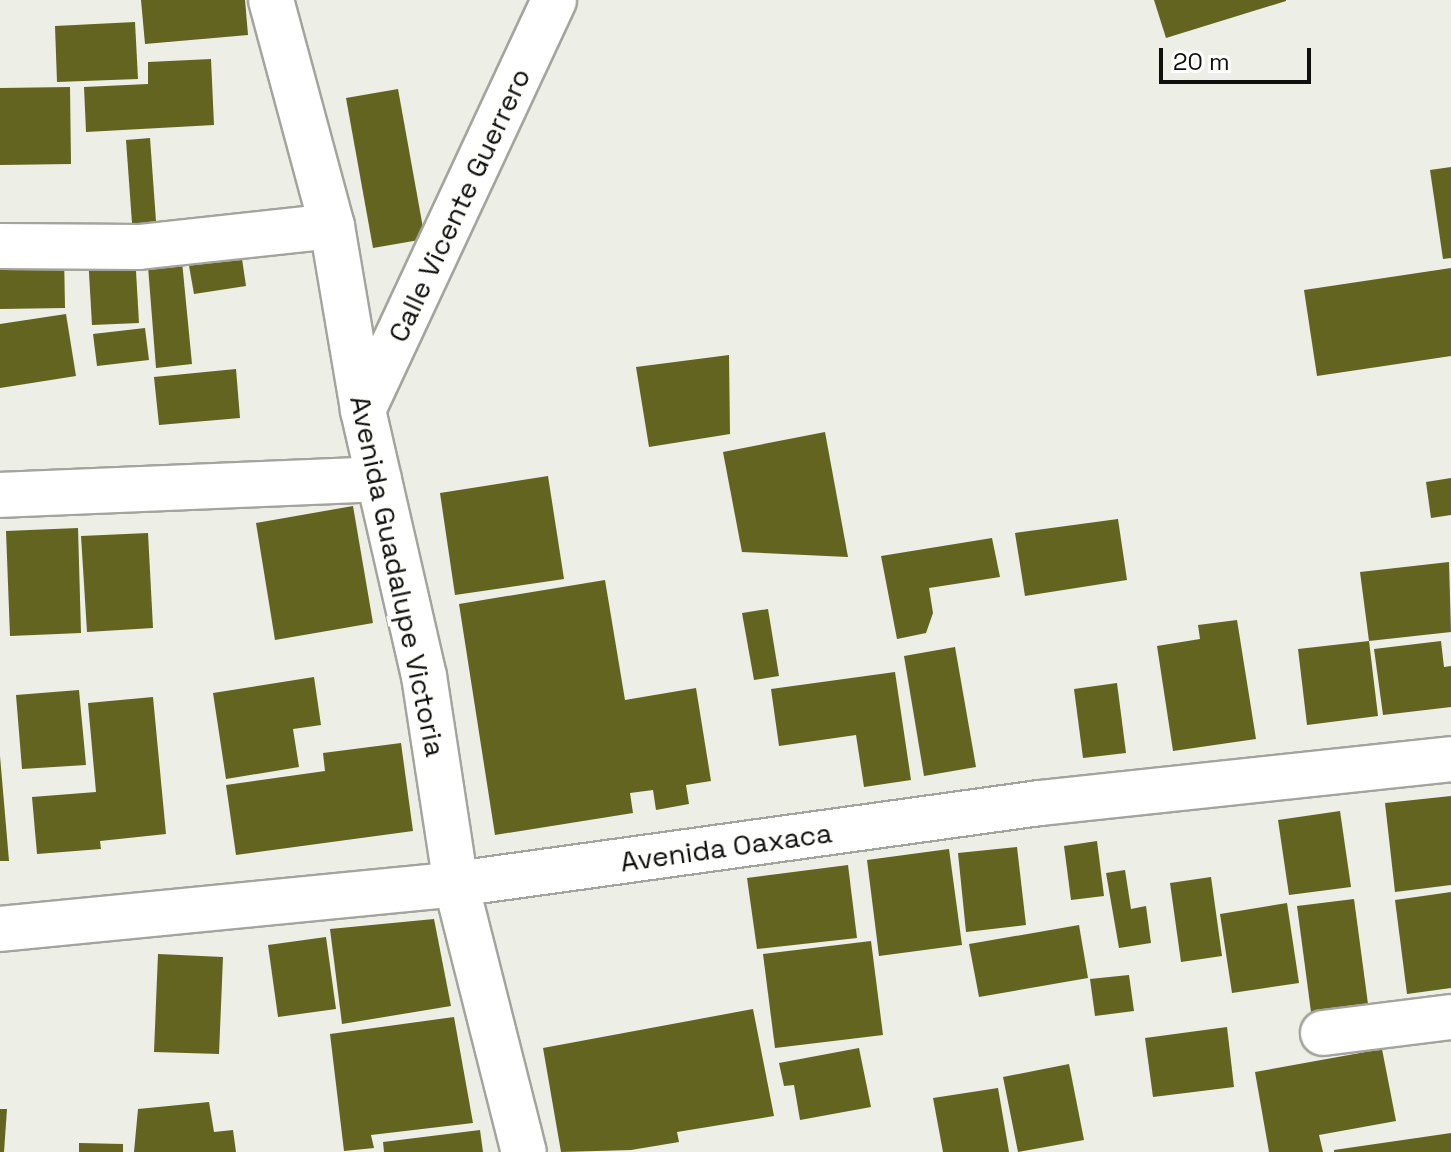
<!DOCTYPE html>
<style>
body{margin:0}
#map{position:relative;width:1451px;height:1152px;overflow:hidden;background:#edeee6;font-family:"Space Grotesk",sans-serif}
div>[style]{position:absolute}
.building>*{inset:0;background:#62641f}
.roads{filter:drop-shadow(2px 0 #a3a49d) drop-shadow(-2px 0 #a3a49d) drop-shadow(0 2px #a3a49d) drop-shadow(0 -2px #a3a49d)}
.minor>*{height:44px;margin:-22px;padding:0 22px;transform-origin:22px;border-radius:22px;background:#fff}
span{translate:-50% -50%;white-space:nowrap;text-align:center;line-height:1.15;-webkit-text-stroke:8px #fffffe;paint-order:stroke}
.street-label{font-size:28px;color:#0f0f0d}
.scale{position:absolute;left:1159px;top:48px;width:152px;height:36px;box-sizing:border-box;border:4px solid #0f0f0d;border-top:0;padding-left:10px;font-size:24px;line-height:28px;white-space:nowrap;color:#0f0f0d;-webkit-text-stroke:6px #fffffe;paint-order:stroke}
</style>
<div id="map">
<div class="building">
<div style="clip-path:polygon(141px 0,245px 0,248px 35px,145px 44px)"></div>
<div style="clip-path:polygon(1154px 0,1286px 0,1286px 1px,1166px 38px)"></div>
<div style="clip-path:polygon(135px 22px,138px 79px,57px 82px,55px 26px)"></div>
<div style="clip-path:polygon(211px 59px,214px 125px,86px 132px,84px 87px,148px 84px,148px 62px)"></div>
<div style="clip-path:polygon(70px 87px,71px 164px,0 165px,0 88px)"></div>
<div style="clip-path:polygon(398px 89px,425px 239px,373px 248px,346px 98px)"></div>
<div style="clip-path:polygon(150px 138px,157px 235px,133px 237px,126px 140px)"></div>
<div style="clip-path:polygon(1451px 167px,1451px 258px,1443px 259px,1430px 170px)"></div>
<div style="clip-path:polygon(181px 251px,192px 364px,156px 368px,147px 254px)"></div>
<div style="clip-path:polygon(241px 252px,246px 286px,194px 294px,188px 260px)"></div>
<div style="clip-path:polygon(64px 253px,65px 308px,0 309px,0 255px)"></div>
<div style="clip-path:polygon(135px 254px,139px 323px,92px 325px,88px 256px)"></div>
<div style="clip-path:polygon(1451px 268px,1451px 356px,1317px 376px,1304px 290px)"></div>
<div style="clip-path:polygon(66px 314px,76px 376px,0 388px,0 324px)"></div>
<div style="clip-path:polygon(145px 328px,149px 360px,97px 366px,93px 334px)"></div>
<div style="clip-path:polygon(729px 355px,730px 434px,649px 447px,636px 367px)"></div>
<div style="clip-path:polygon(236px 369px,240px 418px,159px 425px,154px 377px)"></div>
<div style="clip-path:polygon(825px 432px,848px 557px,742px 552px,723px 452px)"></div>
<div style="clip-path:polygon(548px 476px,564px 579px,455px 595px,440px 493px)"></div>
<div style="clip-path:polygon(1451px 478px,1451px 515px,1431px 518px,1426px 482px)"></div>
<div style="clip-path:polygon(353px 506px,373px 623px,275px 640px,256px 523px)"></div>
<div style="clip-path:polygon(1118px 519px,1127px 580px,1025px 596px,1015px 533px)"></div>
<div style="clip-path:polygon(78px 528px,81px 633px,10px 636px,6px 531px)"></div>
<div style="clip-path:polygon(148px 533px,153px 628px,87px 632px,81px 536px)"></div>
<div style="clip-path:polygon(992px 538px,1000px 577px,929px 588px,933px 613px,926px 633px,897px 639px,881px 556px)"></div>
<div style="clip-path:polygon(1449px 562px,1451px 632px,1369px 641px,1378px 716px,1307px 725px,1298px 649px,1369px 641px,1360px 572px)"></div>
<div style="clip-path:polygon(605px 580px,625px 700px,696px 688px,711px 781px,686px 785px,689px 804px,656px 810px,653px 790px,630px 793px,633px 813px,495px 835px,459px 604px)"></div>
<div style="clip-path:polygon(768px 609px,779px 676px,754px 680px,742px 613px)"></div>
<div style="clip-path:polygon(1237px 620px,1256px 739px,1173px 751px,1157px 646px,1200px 639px,1198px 625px)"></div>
<div style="clip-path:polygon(1441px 641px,1444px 667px,1451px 666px,1451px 707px,1383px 715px,1374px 649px)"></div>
<div style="clip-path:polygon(955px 647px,976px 767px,924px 776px,904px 656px)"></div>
<div style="clip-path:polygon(895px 672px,911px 780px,864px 787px,856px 735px,779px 746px,771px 689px)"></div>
<div style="clip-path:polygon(314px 677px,321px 725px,293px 729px,299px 767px,226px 779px,213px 693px)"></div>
<div style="clip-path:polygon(1117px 683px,1126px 753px,1083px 758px,1074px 689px)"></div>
<div style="clip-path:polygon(79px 690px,86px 765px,22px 769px,16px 695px)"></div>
<div style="clip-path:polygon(153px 697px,166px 834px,100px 841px,101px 849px,37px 854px,32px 797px,96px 792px,88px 703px)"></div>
<div style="clip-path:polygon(401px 743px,413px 831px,236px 855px,226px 785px,325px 771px,323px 753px)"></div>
<div style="clip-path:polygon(0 756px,9px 861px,0 861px)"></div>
<div style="clip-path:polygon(1451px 796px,1451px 885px,1395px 892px,1385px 803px)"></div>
<div style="clip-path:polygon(1340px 811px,1351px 887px,1289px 895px,1278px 820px)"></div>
<div style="clip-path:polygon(1097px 841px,1104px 896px,1071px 900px,1064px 846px)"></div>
<div style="clip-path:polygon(1017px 847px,1026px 925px,966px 932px,958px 853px)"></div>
<div style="clip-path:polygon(949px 849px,962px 945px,879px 956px,867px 860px)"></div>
<div style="clip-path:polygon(848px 865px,857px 938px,757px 949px,747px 878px)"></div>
<div style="clip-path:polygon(1125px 870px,1131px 909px,1146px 906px,1151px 943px,1119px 948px,1106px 873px)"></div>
<div style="clip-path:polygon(1211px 877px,1222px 956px,1181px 962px,1170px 883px)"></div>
<div style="clip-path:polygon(1451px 892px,1451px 988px,1407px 994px,1395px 900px)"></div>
<div style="clip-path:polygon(1354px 899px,1370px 1019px,1313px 1027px,1297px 906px)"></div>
<div style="clip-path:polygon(1287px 903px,1299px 983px,1232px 993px,1220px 914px)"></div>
<div style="clip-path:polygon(434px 919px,451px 1006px,342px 1024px,330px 929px)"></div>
<div style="clip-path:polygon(1079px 925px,1088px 978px,979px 997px,969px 944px)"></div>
<div style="clip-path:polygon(326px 937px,336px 1009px,278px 1017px,268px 945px)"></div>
<div style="clip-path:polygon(871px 941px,883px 1035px,775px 1048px,763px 954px)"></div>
<div style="clip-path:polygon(158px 954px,223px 957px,219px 1054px,154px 1052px)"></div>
<div style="clip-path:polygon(1129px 975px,1134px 1011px,1095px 1016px,1090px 979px)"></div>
<div style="clip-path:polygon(753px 1009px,774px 1116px,677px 1132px,679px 1142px,631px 1150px,561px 1152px,543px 1048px)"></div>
<div style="clip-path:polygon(454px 1017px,473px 1123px,371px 1135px,374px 1148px,344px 1151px,330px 1034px)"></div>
<div style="clip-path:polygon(1227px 1027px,1234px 1087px,1153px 1097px,1145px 1038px)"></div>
<div style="clip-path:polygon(859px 1048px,871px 1107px,800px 1120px,794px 1085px,784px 1086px,779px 1063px)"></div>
<div style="clip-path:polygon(1382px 1049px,1396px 1121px,1319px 1135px,1323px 1152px,1269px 1152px,1255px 1072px)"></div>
<div style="clip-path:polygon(1069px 1064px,1084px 1140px,1018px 1152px,1003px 1077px)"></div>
<div style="clip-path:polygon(998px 1088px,1009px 1152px,943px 1152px,933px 1098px)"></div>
<div style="clip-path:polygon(209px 1102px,214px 1132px,233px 1130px,236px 1152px,134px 1152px,138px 1109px)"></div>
<div style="clip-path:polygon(0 1109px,7px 1109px,4px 1152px,0 1152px)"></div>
<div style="clip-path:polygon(480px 1130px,483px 1152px,384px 1152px,383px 1142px)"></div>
<div style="clip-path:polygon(1451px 1133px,1451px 1152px,1334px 1152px,1334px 1150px)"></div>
<div style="clip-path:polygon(79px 1143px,123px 1144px,123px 1152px,79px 1152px)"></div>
</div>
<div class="roads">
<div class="minor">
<div style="left:271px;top:0;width:234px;rotate:74.9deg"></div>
<div style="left:332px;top:226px;width:187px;rotate:80.4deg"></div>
<div style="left:363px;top:410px;width:273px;rotate:77.1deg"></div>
<div style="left:424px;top:676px;width:210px;rotate:81.3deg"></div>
<div style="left:456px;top:884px;width:276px;rotate:75.8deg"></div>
<div style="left:0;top:246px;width:139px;rotate:0.4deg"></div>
<div style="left:139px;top:247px;width:194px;rotate:-6.2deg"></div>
<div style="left:363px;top:410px;width:452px;rotate:-65deg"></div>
<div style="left:0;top:495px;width:379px;rotate:-2.4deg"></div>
<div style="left:0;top:929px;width:458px;rotate:-5.6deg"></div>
<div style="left:456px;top:884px;width:590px;rotate:-7.9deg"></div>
<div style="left:1040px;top:803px;width:413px;rotate:-6.1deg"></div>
<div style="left:1323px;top:1033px;width:129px;rotate:-7.1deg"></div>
</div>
</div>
<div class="street-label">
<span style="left:459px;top:205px;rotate:-65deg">Calle Vicente Guerrero</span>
<span style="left:398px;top:576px;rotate:78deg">Avenida Guadalupe Victoria</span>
<span style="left:726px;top:847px;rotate:-8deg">Avenida Oaxaca</span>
</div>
<div class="scale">20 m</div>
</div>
